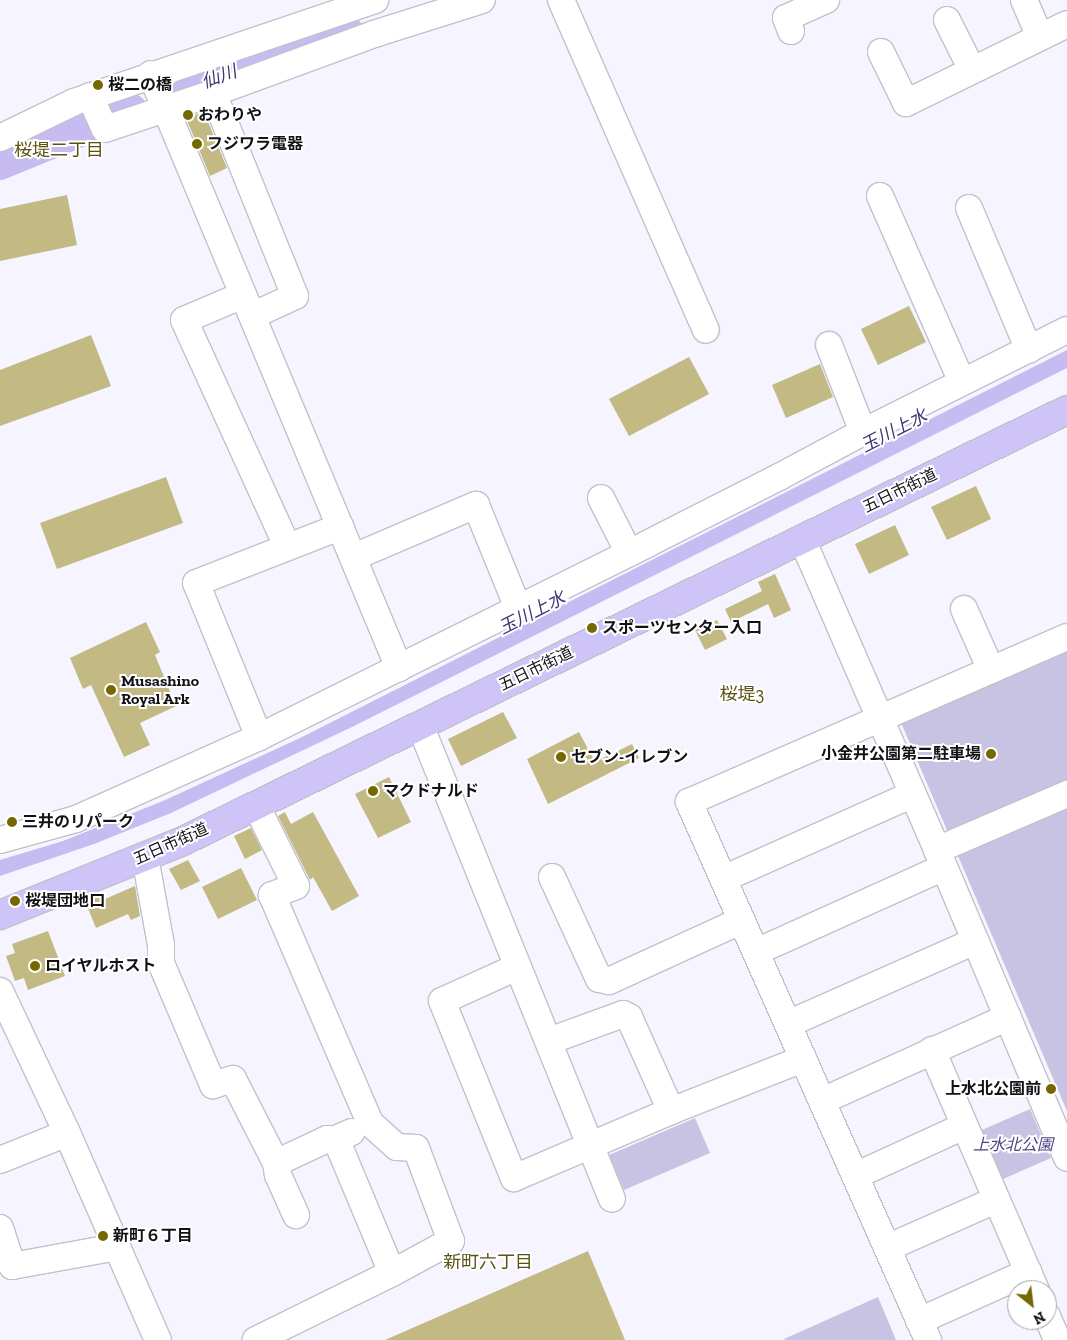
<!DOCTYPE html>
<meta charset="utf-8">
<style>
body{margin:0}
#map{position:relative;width:1067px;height:1340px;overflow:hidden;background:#f6f4fe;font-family:"Zilla Slab","Noto Sans JP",serif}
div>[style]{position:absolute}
.green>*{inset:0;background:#c8c3e3}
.water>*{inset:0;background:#c6bcf1}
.river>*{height:32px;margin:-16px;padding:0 16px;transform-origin:16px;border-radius:16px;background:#c6bcf1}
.building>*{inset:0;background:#c2b983}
.roads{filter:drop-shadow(1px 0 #c2c1cb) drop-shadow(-1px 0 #c2c1cb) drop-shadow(0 1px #c2c1cb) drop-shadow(0 -1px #c2c1cb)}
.minor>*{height:26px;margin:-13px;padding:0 13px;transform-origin:13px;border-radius:13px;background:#fff}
.major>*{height:28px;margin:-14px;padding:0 14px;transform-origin:14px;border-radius:14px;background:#cec4f8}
.dots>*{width:14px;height:14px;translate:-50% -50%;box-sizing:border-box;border:2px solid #fff;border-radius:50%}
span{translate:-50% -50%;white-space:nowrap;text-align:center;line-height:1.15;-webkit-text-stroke:4px #fff;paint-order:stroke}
.poi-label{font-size:16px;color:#121115;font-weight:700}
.left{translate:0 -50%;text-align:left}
.right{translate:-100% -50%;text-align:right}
.street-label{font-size:16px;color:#121115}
.park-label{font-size:16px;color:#514281;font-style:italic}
.water-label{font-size:18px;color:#443473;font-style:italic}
.neighbourhood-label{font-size:18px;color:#5c5214}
.north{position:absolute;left:1007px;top:1280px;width:50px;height:50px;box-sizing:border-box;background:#fff;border:1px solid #a0a0a1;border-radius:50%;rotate:151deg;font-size:14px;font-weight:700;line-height:20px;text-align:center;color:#121115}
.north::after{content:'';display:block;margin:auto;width:18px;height:22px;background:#766800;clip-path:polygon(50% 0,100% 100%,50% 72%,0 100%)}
</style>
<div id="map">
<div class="green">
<div style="clip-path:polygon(1067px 645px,1067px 1111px,902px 725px,900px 715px)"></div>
<div style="clip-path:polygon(1030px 1109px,1051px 1158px,996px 1182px,975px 1133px)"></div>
<div style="clip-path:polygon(695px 1118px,710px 1153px,624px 1190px,609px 1155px)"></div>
<div style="clip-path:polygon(878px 1297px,896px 1340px,785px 1340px,784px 1339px)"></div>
</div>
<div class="water">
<div style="clip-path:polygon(1067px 350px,1067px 368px,352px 727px,171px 813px,94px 844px,0 876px,0 860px,63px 841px,163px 801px,300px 738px)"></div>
</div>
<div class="river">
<div style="left:177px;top:93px;width:181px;rotate:-20deg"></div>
<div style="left:0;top:164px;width:142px;rotate:-22.4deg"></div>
</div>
<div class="building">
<div style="clip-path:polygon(204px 112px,227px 168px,210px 176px,186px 118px)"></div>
<div style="clip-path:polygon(67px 195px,77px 245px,0 261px,0 209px)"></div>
<div style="clip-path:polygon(909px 306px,926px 342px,878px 365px,861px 329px)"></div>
<div style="clip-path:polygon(91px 335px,111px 386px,0 426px,0 370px)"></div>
<div style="clip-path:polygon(689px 357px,709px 394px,629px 436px,609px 399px)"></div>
<div style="clip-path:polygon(820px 364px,833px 397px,786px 418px,772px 385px)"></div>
<div style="clip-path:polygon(166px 477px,183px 523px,57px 569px,40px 523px)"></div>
<div style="clip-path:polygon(976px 486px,991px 519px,947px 540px,931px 507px)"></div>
<div style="clip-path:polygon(895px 525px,909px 555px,869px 574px,855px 544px)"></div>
<div style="clip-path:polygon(775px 574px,791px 610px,774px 618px,768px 604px,731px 622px,725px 609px,762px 591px,758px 582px)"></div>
<div style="clip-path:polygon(717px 620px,727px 639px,705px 650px,695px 630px)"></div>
<div style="clip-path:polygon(146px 622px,160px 652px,155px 655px,176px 706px,140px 723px,150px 745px,124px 757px,91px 685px,83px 689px,70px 658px)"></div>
<div style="clip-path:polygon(503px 712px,517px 738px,461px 766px,448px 739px)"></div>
<div style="clip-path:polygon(579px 732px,595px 762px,632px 744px,639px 758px,548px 804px,527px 759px)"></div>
<div style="clip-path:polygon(389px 777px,411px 822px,378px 838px,355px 794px)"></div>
<div style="clip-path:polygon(285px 812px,291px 824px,313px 812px,359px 896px,332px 911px,313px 877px,310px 880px,278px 816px)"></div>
<div style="clip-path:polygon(251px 828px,262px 850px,245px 859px,234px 836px)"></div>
<div style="clip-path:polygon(188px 860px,200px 881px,181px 890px,169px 869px)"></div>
<div style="clip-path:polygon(241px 868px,257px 900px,218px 919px,202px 887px)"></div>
<div style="clip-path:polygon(135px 886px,140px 916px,131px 920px,128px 914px,96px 928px,85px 901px,102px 894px,105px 899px)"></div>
<div style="clip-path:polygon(48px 931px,65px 976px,28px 990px,24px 978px,15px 981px,6px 956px,15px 953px,12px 944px)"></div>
<div style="clip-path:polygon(588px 1251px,625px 1340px,385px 1340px)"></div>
</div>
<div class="roads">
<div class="minor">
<div style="left:561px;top:0;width:360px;rotate:66.3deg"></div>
<div style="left:1024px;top:0;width:40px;rotate:66.6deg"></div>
<div style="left:947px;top:20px;width:56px;rotate:63.4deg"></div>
<div style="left:791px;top:31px;width:14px;rotate:-111deg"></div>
<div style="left:786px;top:18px;width:44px;rotate:-24.2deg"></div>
<div style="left:881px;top:52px;width:57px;rotate:63.9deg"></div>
<div style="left:906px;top:103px;width:179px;rotate:-26.1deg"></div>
<div style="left:151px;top:74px;width:644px;rotate:67.34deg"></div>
<div style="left:213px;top:93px;width:219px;rotate:68deg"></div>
<div style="left:295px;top:296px;width:47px;rotate:155.1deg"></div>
<div style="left:90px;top:96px;width:36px;rotate:66deg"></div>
<div style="left:105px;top:129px;width:114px;rotate:-18.4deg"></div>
<div style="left:213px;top:93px;width:171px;rotate:-20.1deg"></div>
<div style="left:374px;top:34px;width:113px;rotate:-17.5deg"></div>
<div style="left:0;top:138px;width:82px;rotate:-25.9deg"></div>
<div style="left:74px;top:102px;width:318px;rotate:-18.7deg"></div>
<div style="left:880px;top:196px;width:203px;rotate:66.2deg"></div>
<div style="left:969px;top:208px;width:154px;rotate:67.1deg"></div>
<div style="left:243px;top:295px;width:64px;rotate:157deg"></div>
<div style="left:184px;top:320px;width:248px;rotate:65.5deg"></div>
<div style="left:829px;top:345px;width:93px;rotate:68.7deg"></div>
<div style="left:601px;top:498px;width:62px;rotate:63deg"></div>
<div style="left:802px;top:539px;width:339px;rotate:66.5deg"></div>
<div style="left:937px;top:850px;width:334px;rotate:67.1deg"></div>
<div style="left:354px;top:557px;width:133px;rotate:-23.1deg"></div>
<div style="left:476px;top:505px;width:111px;rotate:67.8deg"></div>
<div style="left:964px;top:609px;width:67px;rotate:66.1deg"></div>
<div style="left:420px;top:725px;width:511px;rotate:67.95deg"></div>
<div style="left:259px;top:737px;width:166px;rotate:-112.2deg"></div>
<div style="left:196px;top:583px;width:155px;rotate:-21.3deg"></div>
<div style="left:256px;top:805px;width:90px;rotate:63.7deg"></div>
<div style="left:296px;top:886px;width:26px;rotate:159deg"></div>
<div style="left:272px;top:895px;width:248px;rotate:66.7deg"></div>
<div style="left:370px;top:1123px;width:36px;rotate:42deg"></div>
<div style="left:397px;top:1147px;width:19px;rotate:3deg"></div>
<div style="left:416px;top:1148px;width:99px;rotate:69.4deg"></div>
<div style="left:451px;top:1241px;width:67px;rotate:151.5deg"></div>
<div style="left:392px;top:1273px;width:152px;rotate:153.8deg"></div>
<div style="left:0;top:840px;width:79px;rotate:-15.4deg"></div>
<div style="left:76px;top:819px;width:201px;rotate:-24.1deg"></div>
<div style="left:259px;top:737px;width:433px;rotate:-26.4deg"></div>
<div style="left:647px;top:544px;width:148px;rotate:-26.9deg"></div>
<div style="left:779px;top:477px;width:95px;rotate:-28.2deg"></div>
<div style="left:863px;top:432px;width:228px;rotate:-26.6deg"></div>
<div style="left:937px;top:850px;width:142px;rotate:-23.3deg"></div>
<div style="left:145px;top:857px;width:89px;rotate:79.7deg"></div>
<div style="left:161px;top:945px;width:18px;rotate:90deg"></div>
<div style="left:161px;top:963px;width:133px;rotate:66.9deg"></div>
<div style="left:213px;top:1085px;width:21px;rotate:-17deg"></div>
<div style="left:233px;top:1079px;width:94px;rotate:62.9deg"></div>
<div style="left:276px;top:1163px;width:12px;rotate:81deg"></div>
<div style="left:278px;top:1175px;width:44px;rotate:65.8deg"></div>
<div style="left:552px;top:877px;width:112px;rotate:65.3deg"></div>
<div style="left:599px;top:979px;width:10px;rotate:11deg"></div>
<div style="left:609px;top:981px;width:146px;rotate:-24.6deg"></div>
<div style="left:723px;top:879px;width:208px;rotate:-24.1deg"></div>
<div style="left:756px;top:952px;width:206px;rotate:-24.3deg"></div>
<div style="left:517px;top:967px;width:82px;rotate:155.6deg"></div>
<div style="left:442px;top:1001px;width:191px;rotate:67.9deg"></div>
<div style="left:514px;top:1178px;width:171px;rotate:-23.1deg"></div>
<div style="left:671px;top:1111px;width:142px;rotate:-21.5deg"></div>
<div style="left:0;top:991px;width:157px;rotate:64.7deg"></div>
<div style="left:67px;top:1133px;width:226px;rotate:66.3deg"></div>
<div style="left:788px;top:1024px;width:205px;rotate:-23.9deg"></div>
<div style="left:549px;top:1041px;width:79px;rotate:-20deg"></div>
<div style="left:623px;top:1014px;width:7px;rotate:27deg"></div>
<div style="left:629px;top:1017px;width:103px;rotate:65.9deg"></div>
<div style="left:932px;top:1050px;width:262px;rotate:66.6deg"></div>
<div style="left:822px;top:1101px;width:204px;rotate:-24.3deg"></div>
<div style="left:336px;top:1139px;width:145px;rotate:67.3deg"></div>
<div style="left:0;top:1160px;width:72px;rotate:-21.9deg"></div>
<div style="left:276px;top:1163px;width:56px;rotate:-25.2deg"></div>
<div style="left:327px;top:1139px;width:9px"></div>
<div style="left:336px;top:1139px;width:17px;rotate:-24deg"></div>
<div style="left:855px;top:1176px;width:120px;rotate:-24.6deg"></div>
<div style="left:0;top:1228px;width:40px;rotate:72deg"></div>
<div style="left:12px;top:1266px;width:107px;rotate:-10.3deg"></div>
<div style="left:887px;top:1248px;width:119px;rotate:-23.8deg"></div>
<div style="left:1047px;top:1316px;width:26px;rotate:67deg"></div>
<div style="left:919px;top:1321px;width:120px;rotate:-24.2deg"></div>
<div style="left:928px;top:1340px;width:589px;rotate:-113.95deg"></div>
<div style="left:689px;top:802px;width:412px;rotate:-23.6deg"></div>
</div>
<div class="major">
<div style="left:0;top:915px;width:197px;rotate:-22deg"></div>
<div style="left:183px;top:841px;width:983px;rotate:-25.99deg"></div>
</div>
</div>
<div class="dots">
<div style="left:98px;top:85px;background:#766800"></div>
<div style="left:188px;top:115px;background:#766800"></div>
<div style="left:197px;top:144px;background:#766800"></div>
<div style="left:592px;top:628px;background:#766800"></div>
<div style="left:111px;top:690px;background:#766800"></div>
<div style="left:991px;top:754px;background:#766800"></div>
<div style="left:561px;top:757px;background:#766800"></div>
<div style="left:373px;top:791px;background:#766800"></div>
<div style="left:12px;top:822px;background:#766800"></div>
<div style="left:15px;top:901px;background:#766800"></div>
<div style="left:35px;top:966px;background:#766800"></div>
<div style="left:1051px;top:1089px;background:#766800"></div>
<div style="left:103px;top:1236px;background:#766800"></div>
</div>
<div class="poi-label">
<span class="left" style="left:108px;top:85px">桜二の橋</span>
<span class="left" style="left:198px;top:115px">おわりや</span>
<span class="left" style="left:207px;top:144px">フジワラ電器</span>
<span class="left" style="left:602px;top:628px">スポーツセンター入口</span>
<span class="left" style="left:121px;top:690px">Musashino<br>Royal Ark</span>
<span class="right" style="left:981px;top:754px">小金井公園第二駐車場</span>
<span class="left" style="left:571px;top:757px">セブン-イレブン</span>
<span class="left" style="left:383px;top:791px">マクドナルド</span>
<span class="left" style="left:22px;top:822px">三井のリパーク</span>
<span class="left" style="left:25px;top:901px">桜堤団地口</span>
<span class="left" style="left:45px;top:966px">ロイヤルホスト</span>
<span class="right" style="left:1041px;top:1089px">上水北公園前</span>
<span class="left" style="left:113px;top:1236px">新町６丁目</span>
</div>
<div class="street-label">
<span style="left:900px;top:491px;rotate:-26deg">五日市街道</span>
<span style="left:536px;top:669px;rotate:-26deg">五日市街道</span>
<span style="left:171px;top:844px;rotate:-24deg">五日市街道</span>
</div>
<div class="park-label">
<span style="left:1013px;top:1145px">上水北公園</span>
</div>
<div class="water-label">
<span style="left:219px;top:77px;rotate:-20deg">仙川</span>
<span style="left:894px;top:431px;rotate:-27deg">玉川上水</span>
<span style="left:532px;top:613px;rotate:-27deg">玉川上水</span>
</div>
<div class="neighbourhood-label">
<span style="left:59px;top:150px">桜堤二丁目</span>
<span style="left:742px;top:694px">桜堤3</span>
<span style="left:488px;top:1262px">新町六丁目</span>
</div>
<div class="north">N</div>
</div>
